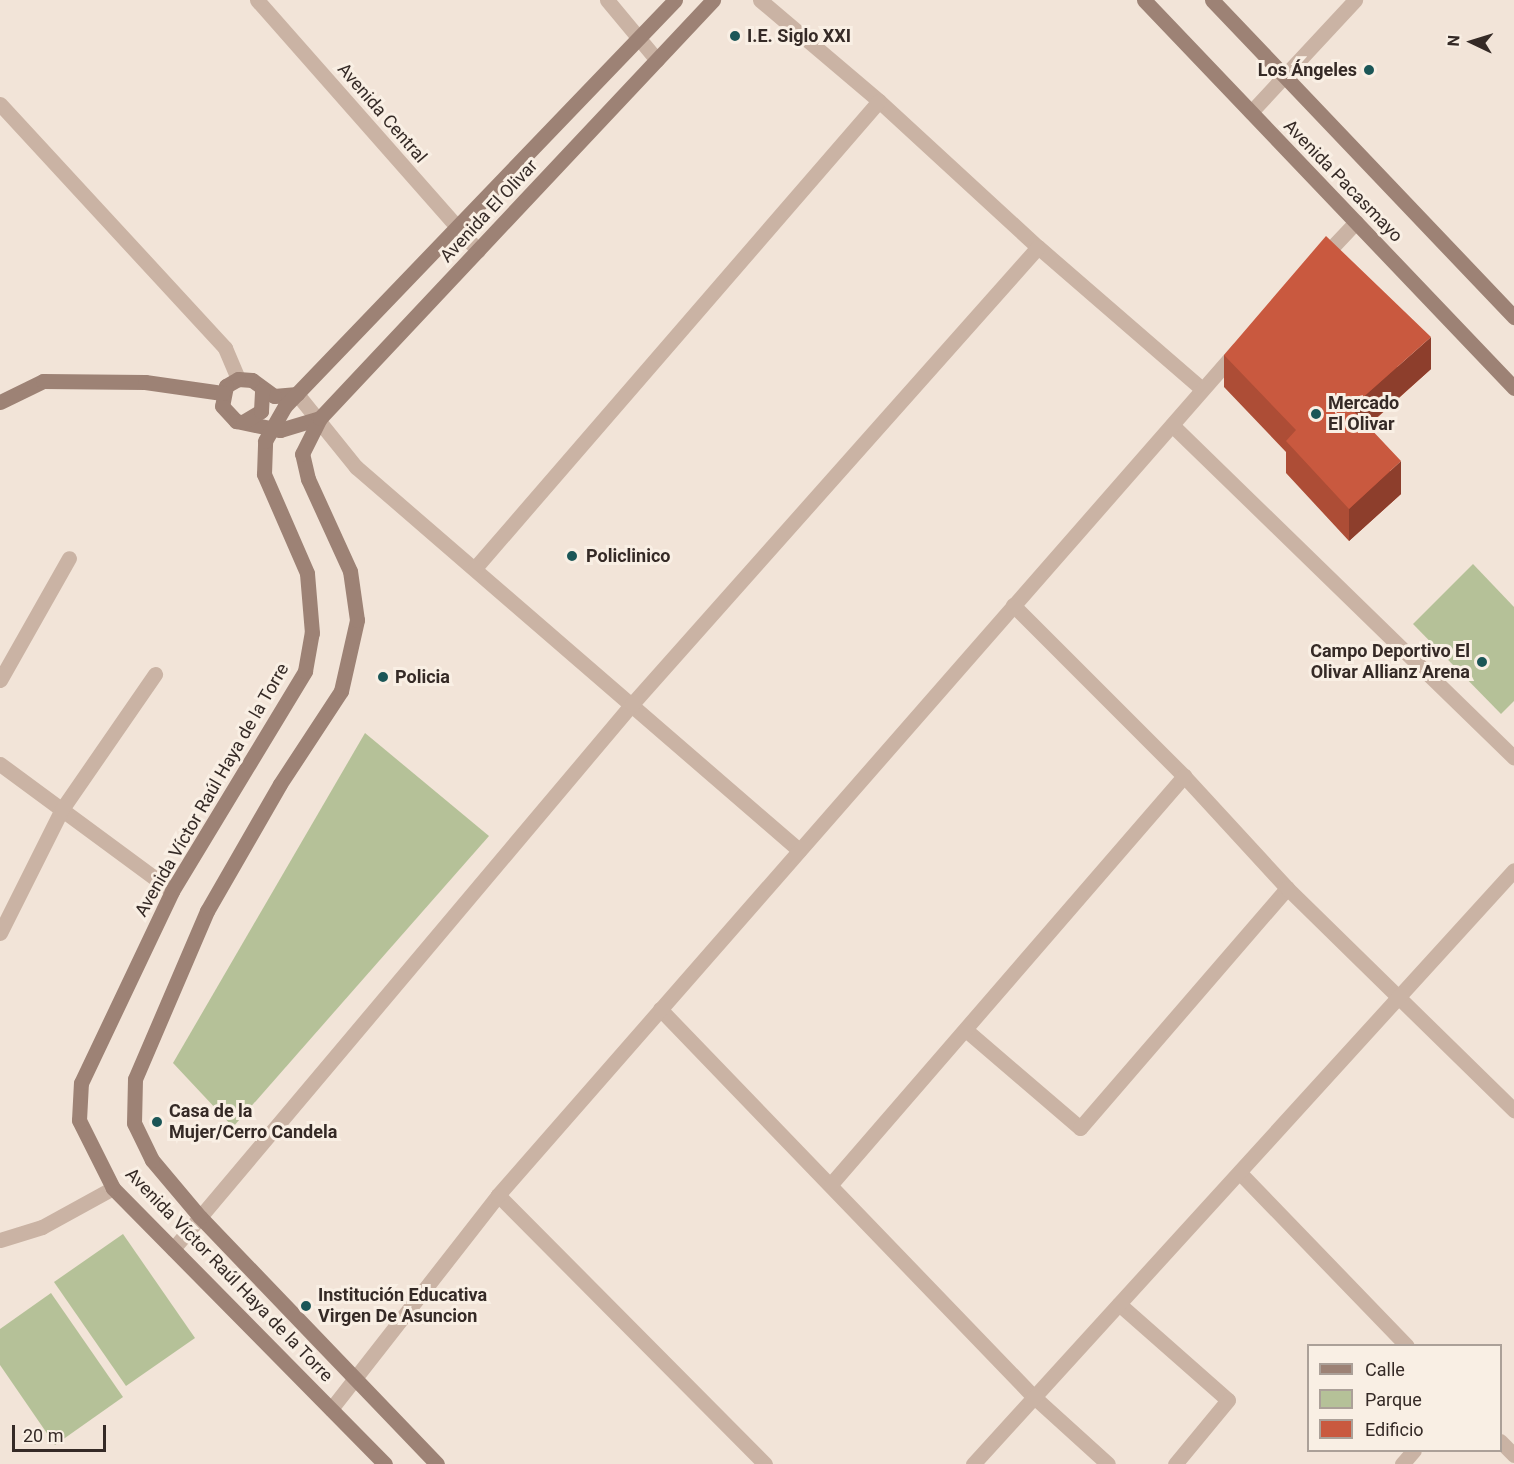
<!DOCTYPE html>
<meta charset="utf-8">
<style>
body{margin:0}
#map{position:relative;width:1514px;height:1464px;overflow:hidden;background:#f2e4d8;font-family:Roboto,sans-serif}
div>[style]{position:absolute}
.green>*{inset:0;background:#b5c198}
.lane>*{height:15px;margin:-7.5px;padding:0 7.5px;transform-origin:7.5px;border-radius:7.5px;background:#cab3a4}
.street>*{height:15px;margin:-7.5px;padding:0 7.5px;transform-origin:7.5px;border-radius:7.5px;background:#cab3a4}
.secondary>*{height:15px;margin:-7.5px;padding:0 7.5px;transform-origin:7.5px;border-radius:7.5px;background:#9d8275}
.wall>*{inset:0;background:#ad4d36}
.shaded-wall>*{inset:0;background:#8d3e2c}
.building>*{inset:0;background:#c9593f}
.dots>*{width:16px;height:16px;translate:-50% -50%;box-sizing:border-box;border:3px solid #f9efe4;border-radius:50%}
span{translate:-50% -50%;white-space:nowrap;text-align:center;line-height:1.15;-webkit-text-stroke:6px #f9efe4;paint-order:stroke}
.poi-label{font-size:18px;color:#352a26;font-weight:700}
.left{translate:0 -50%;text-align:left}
.right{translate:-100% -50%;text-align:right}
.street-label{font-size:18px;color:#352a26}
.legend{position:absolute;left:1307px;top:1344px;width:195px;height:108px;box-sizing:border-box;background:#f9efe4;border:2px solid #aba098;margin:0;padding:8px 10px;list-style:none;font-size:18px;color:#352a26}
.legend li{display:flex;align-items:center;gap:12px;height:30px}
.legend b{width:30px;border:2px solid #aba098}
.north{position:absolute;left:1442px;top:12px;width:60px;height:60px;-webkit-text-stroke:4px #f9efe4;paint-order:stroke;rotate:274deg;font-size:16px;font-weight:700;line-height:24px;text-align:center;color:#352a26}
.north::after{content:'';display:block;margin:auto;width:21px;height:27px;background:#352a26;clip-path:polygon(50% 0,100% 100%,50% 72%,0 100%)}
.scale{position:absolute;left:12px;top:1425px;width:94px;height:27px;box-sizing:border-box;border:3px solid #352a26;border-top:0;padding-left:8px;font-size:18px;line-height:21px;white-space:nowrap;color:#352a26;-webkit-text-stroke:4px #f9efe4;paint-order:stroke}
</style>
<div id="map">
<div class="green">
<div style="clip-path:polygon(1473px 564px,1514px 607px,1514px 701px,1501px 714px,1413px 624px)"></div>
<div style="clip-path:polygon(365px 733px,489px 836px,233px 1127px,173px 1063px)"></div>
<div style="clip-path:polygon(123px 1234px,195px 1338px,126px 1386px,54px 1282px)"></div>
<div style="clip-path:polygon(51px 1293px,123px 1397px,55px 1445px,0 1365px,0 1329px)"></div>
</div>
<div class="lane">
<div style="left:967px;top:1031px;width:149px;rotate:40.6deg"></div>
<div style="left:1080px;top:1128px;width:317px;rotate:-49.2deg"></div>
<div style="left:1119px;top:1304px;width:145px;rotate:41.4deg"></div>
<div style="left:1228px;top:1400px;width:83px;rotate:129.6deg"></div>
</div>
<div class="street">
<div style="left:257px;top:0;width:334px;rotate:48.6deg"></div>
<div style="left:607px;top:0;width:78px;rotate:50.2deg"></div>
<div style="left:760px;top:0;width:156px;rotate:40.3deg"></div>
<div style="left:879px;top:101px;width:216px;rotate:42.6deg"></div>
<div style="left:1038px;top:247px;width:216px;rotate:40.9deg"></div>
<div style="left:0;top:104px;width:332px;rotate:47.3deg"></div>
<div style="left:225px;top:348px;width:34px;rotate:67deg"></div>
<div style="left:1251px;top:112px;width:153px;rotate:-47.1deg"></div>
<div style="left:1321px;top:259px;width:51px;rotate:-46.6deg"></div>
<div style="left:297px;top:394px;width:94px;rotate:51.1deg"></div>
<div style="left:356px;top:467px;width:586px;rotate:40.85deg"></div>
<div style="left:1172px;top:425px;width:477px;rotate:44.2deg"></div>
<div style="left:475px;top:568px;width:617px;rotate:-49.14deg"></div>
<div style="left:1013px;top:605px;width:242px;rotate:45deg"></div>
<div style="left:1184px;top:776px;width:152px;rotate:47.4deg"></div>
<div style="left:1287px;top:888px;width:318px;rotate:44.4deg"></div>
<div style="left:0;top:680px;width:140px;rotate:-60.5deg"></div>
<div style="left:0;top:764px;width:214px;rotate:36.4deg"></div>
<div style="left:0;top:933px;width:139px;rotate:-63.4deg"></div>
<div style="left:62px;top:809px;width:164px;rotate:-55.4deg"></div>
<div style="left:660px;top:1009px;width:537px;rotate:46.06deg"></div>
<div style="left:1033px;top:1396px;width:101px;rotate:42.2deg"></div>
<div style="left:1240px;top:1173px;width:240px;rotate:46deg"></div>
<div style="left:831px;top:1184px;width:540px;rotate:-49.13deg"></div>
<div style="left:498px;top:1195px;width:379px;rotate:45.2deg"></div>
<div style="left:0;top:1240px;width:44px;rotate:-17.2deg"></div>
<div style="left:42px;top:1227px;width:81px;rotate:-28.8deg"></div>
<div style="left:173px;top:1249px;width:713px;rotate:-49.9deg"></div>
<div style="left:632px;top:704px;width:611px;rotate:-48.38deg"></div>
<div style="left:331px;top:1409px;width:271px;rotate:-52deg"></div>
<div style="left:498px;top:1195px;width:1124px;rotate:-48.82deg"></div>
<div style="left:1500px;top:1441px;width:20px;rotate:45deg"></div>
<div style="left:973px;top:1464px;width:803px;rotate:-47.67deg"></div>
<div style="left:1402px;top:1464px;width:18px;rotate:-49deg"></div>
</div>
<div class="secondary">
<div style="left:1144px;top:0;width:536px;rotate:46.36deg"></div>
<div style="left:1212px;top:0;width:438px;rotate:46.4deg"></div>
<div style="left:297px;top:394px;width:23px;rotate:175deg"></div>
<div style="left:274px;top:396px;width:27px;rotate:-144deg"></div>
<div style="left:252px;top:380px;width:14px;rotate:-176deg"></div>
<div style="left:238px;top:379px;width:14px;rotate:150deg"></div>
<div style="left:226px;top:386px;width:20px;rotate:101deg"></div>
<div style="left:222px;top:406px;width:21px;rotate:47deg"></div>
<div style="left:236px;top:421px;width:45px;rotate:11.6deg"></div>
<div style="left:280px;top:430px;width:42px;rotate:-16.7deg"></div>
<div style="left:0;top:402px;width:48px;rotate:-26deg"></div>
<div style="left:43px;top:381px;width:102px;rotate:0.6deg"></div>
<div style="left:145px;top:382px;width:78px;rotate:8.1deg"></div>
<div style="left:243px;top:422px;width:21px;rotate:-31deg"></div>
<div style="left:261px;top:411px;width:21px;rotate:-87deg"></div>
<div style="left:385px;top:1464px;width:388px;rotate:-134.6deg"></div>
<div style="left:113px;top:1188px;width:76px;rotate:-116.6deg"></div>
<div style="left:79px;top:1120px;width:37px;rotate:-87deg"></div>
<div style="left:81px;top:1083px;width:212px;rotate:-64.6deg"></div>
<div style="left:172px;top:891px;width:257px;rotate:-58.8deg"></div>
<div style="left:305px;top:671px;width:39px;rotate:-80deg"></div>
<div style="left:312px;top:633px;width:60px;rotate:-94.8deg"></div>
<div style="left:307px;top:573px;width:108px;rotate:-113.5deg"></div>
<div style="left:264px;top:474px;width:33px;rotate:-88deg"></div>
<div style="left:265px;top:441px;width:40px;rotate:-60.3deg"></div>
<div style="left:285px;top:406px;width:563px;rotate:-46.15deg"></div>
<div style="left:437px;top:1464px;width:342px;rotate:-133.8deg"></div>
<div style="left:200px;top:1217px;width:75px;rotate:-130.1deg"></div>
<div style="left:152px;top:1160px;width:41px;rotate:-115.9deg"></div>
<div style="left:134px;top:1123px;width:44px;rotate:-88.7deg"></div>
<div style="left:135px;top:1079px;width:183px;rotate:-66.8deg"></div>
<div style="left:207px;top:911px;width:146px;rotate:-60.1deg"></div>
<div style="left:280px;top:784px;width:111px;rotate:-56.7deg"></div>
<div style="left:341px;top:691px;width:73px;rotate:-77.3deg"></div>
<div style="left:357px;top:620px;width:49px;rotate:-98.1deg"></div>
<div style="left:350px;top:571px;width:101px;rotate:-114.5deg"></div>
<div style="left:308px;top:479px;width:26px;rotate:-103deg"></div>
<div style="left:302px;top:454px;width:40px;rotate:-63.4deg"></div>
<div style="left:320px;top:418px;width:574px;rotate:-46.77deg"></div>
</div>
<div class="wall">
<div style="clip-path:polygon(1224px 355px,1431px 369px,1368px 426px,1401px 494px,1349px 541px,1286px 473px,1286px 452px,1224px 387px)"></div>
</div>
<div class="shaded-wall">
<div style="clip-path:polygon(1431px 337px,1431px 369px,1351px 440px,1351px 408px)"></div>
<div style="clip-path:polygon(1401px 461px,1401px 494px,1349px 541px,1349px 509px)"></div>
</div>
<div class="building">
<div style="clip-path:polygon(1326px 236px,1431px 337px,1351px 408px,1401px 461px,1349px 509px,1286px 441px,1296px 430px,1224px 355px)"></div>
</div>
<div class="dots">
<div style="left:735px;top:36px;background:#1b5657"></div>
<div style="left:1369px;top:70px;background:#1b5657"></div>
<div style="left:1316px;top:414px;background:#1b5657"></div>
<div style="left:572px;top:556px;background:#1b5657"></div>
<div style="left:1482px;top:662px;background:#1b5657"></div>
<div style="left:383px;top:677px;background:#1b5657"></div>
<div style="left:157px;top:1122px;background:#1b5657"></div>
<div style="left:306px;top:1306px;background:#1b5657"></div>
</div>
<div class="poi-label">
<span class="left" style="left:747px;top:36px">I.E. Siglo XXI</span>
<span class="right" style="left:1357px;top:70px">Los Ángeles</span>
<span class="left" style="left:1328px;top:414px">Mercado<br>El Olivar</span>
<span class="left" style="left:586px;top:556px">Policlinico</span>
<span class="right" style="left:1470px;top:662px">Campo Deportivo El<br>Olivar Allianz Arena</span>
<span class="left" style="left:395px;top:677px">Policia</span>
<span class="left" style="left:169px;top:1122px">Casa de la<br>Mujer/Cerro Candela</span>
<span class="left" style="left:318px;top:1306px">Institución Educativa<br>Virgen De Asuncion</span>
</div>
<div class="street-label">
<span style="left:382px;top:113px;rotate:49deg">Avenida Central</span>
<span style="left:1343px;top:181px;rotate:46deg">Avenida Pacasmayo</span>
<span style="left:489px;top:211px;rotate:-47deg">Avenida El Olivar</span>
<span style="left:212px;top:790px;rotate:-60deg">Avenida Víctor Raúl Haya de la Torre</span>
<span style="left:229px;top:1275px;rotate:46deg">Avenida Víctor Raúl Haya de la Torre</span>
</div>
<ul class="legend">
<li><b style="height:8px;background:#9d8275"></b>Calle</li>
<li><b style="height:16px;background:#b5c198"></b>Parque</li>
<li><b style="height:16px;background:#c9593f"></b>Edificio</li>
</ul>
<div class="north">N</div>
<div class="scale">20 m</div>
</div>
